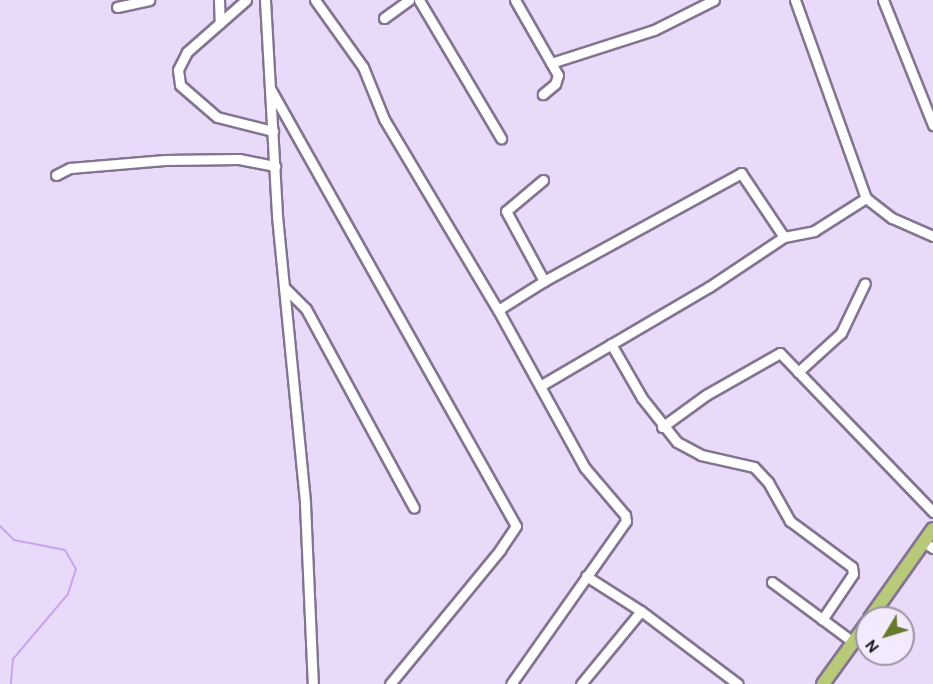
<!DOCTYPE html>
<style>
body{margin:0}
#map{position:relative;width:933px;height:684px;overflow:hidden;background:#e9daf9;font-family:Cabin,sans-serif}
div>[style]{position:absolute}
.stream>*{height:2px;margin:-1px;padding:0 1px;transform-origin:1px;border-radius:1px;background:#caa3f0}
.roads{filter:drop-shadow(2px 0 #837591) drop-shadow(-2px 0 #837591) drop-shadow(0 2px #837591) drop-shadow(0 -2px #837591)}
.minor>*{height:9px;margin:-4.5px;padding:0 4.5px;transform-origin:4.5px;border-radius:4.5px;background:#fff}
.major>*{height:12px;margin:-6px;padding:0 6px;transform-origin:6px;border-radius:6px;background:#b8ca79}
span{translate:-50% -50%;white-space:nowrap;text-align:center;line-height:1.15;-webkit-text-stroke:4.5px #f3eafd;paint-order:stroke}
.north{position:absolute;left:855px;top:606px;width:60px;height:60px;box-sizing:border-box;background:#f3eafd;border:2px solid #9d95a5;border-radius:50%;rotate:232deg;font-size:16px;font-weight:700;line-height:24px;text-align:center;color:#1b1520}
.north::after{content:'';display:block;margin:auto;width:21px;height:27px;background:#667a2b;clip-path:polygon(50% 0,100% 100%,50% 72%,0 100%)}
</style>
<div id="map">
<div class="stream">
<div style="left:0;top:526px;width:20px;rotate:45deg"></div>
<div style="left:14px;top:540px;width:52px;rotate:11.1deg"></div>
<div style="left:65px;top:550px;width:22px;rotate:60deg"></div>
<div style="left:76px;top:569px;width:26px;rotate:108deg"></div>
<div style="left:68px;top:594px;width:85px;rotate:130.2deg"></div>
<div style="left:13px;top:659px;width:25px;rotate:95deg"></div>
</div>
<div class="roads">
<div class="minor">
<div style="left:219px;top:0;width:23px;rotate:88deg"></div>
<div style="left:246px;top:0;width:79px;rotate:138.6deg"></div>
<div style="left:187px;top:52px;width:20px;rotate:117deg"></div>
<div style="left:178px;top:70px;width:15px;rotate:82deg"></div>
<div style="left:180px;top:85px;width:49px;rotate:40.9deg"></div>
<div style="left:217px;top:117px;width:58px;rotate:14deg"></div>
<div style="left:265px;top:0;width:216px;rotate:86.8deg"></div>
<div style="left:277px;top:216px;width:289px;rotate:84.4deg"></div>
<div style="left:305px;top:504px;width:180px;rotate:87.5deg"></div>
<div style="left:315px;top:0;width:82px;rotate:54.4deg"></div>
<div style="left:363px;top:67px;width:56px;rotate:68deg"></div>
<div style="left:384px;top:119px;width:222px;rotate:59.2deg"></div>
<div style="left:498px;top:310px;width:180px;rotate:61.2deg"></div>
<div style="left:585px;top:468px;width:62px;rotate:49.6deg"></div>
<div style="left:625px;top:515px;width:6px;rotate:81deg"></div>
<div style="left:626px;top:521px;width:199px;rotate:125.2deg"></div>
<div style="left:419px;top:0;width:161px;rotate:59.3deg"></div>
<div style="left:515px;top:0;width:86px;rotate:60.2deg"></div>
<div style="left:558px;top:75px;width:9px;rotate:108deg"></div>
<div style="left:555px;top:84px;width:16px;rotate:140deg"></div>
<div style="left:795px;top:0;width:210px;rotate:70.3deg"></div>
<div style="left:866px;top:198px;width:33px;rotate:38deg"></div>
<div style="left:892px;top:218px;width:45px;rotate:23.7deg"></div>
<div style="left:883px;top:0;width:135px;rotate:68.2deg"></div>
<div style="left:117px;top:7px;width:33px;rotate:-12deg"></div>
<div style="left:384px;top:18px;width:31px;rotate:-36deg"></div>
<div style="left:551px;top:63px;width:108px;rotate:-17.8deg"></div>
<div style="left:654px;top:30px;width:67px;rotate:-26.6deg"></div>
<div style="left:271px;top:90px;width:500px;rotate:60.67deg"></div>
<div style="left:516px;top:526px;width:29px;rotate:124deg"></div>
<div style="left:500px;top:550px;width:173px;rotate:129.4deg"></div>
<div style="left:56px;top:175px;width:16px;rotate:-27deg"></div>
<div style="left:70px;top:168px;width:95px;rotate:-4.8deg"></div>
<div style="left:165px;top:160px;width:74px;rotate:-0.8deg"></div>
<div style="left:239px;top:159px;width:37px;rotate:11deg"></div>
<div style="left:543px;top:180px;width:48px;rotate:140deg"></div>
<div style="left:506px;top:211px;width:80px;rotate:61.5deg"></div>
<div style="left:544px;top:281px;width:225px;rotate:-28.7deg"></div>
<div style="left:741px;top:173px;width:77px;rotate:56.1deg"></div>
<div style="left:284px;top:287px;width:31px;rotate:45deg"></div>
<div style="left:306px;top:309px;width:226px;rotate:61.5deg"></div>
<div style="left:498px;top:310px;width:54px;rotate:-32.2deg"></div>
<div style="left:611px;top:344px;width:62px;rotate:60.1deg"></div>
<div style="left:642px;top:398px;width:56px;rotate:51.5deg"></div>
<div style="left:677px;top:442px;width:27px;rotate:28deg"></div>
<div style="left:701px;top:455px;width:54px;rotate:12.8deg"></div>
<div style="left:754px;top:467px;width:21px;rotate:47deg"></div>
<div style="left:768px;top:482px;width:45px;rotate:60.6deg"></div>
<div style="left:790px;top:521px;width:77px;rotate:36.6deg"></div>
<div style="left:852px;top:567px;width:7px;rotate:82deg"></div>
<div style="left:853px;top:574px;width:55px;rotate:124deg"></div>
<div style="left:798px;top:372px;width:58px;rotate:-42.2deg"></div>
<div style="left:841px;top:333px;width:55px;rotate:-64.4deg"></div>
<div style="left:540px;top:386px;width:196px;rotate:-30.4deg"></div>
<div style="left:709px;top:287px;width:90px;rotate:-33.7deg"></div>
<div style="left:784px;top:237px;width:31px;rotate:-11deg"></div>
<div style="left:814px;top:231px;width:62px;rotate:-32.4deg"></div>
<div style="left:662px;top:427px;width:54px;rotate:-36deg"></div>
<div style="left:706px;top:395px;width:85px;rotate:-29.6deg"></div>
<div style="left:780px;top:353px;width:221px;rotate:46.1deg"></div>
<div style="left:924px;top:542px;width:11px;rotate:34deg"></div>
<div style="left:586px;top:576px;width:65px;rotate:32.5deg"></div>
<div style="left:641px;top:611px;width:121px;rotate:37deg"></div>
<div style="left:772px;top:582px;width:101px;rotate:36.5deg"></div>
<div style="left:581px;top:684px;width:94px;rotate:-50.6deg"></div>
</div>
<div class="major">
<div style="left:870px;top:618px;width:109px;rotate:-54.7deg"></div>
<div style="left:823px;top:684px;width:75px;rotate:-54.2deg"></div>
</div>
</div>
<div class="north">N</div>
</div>
